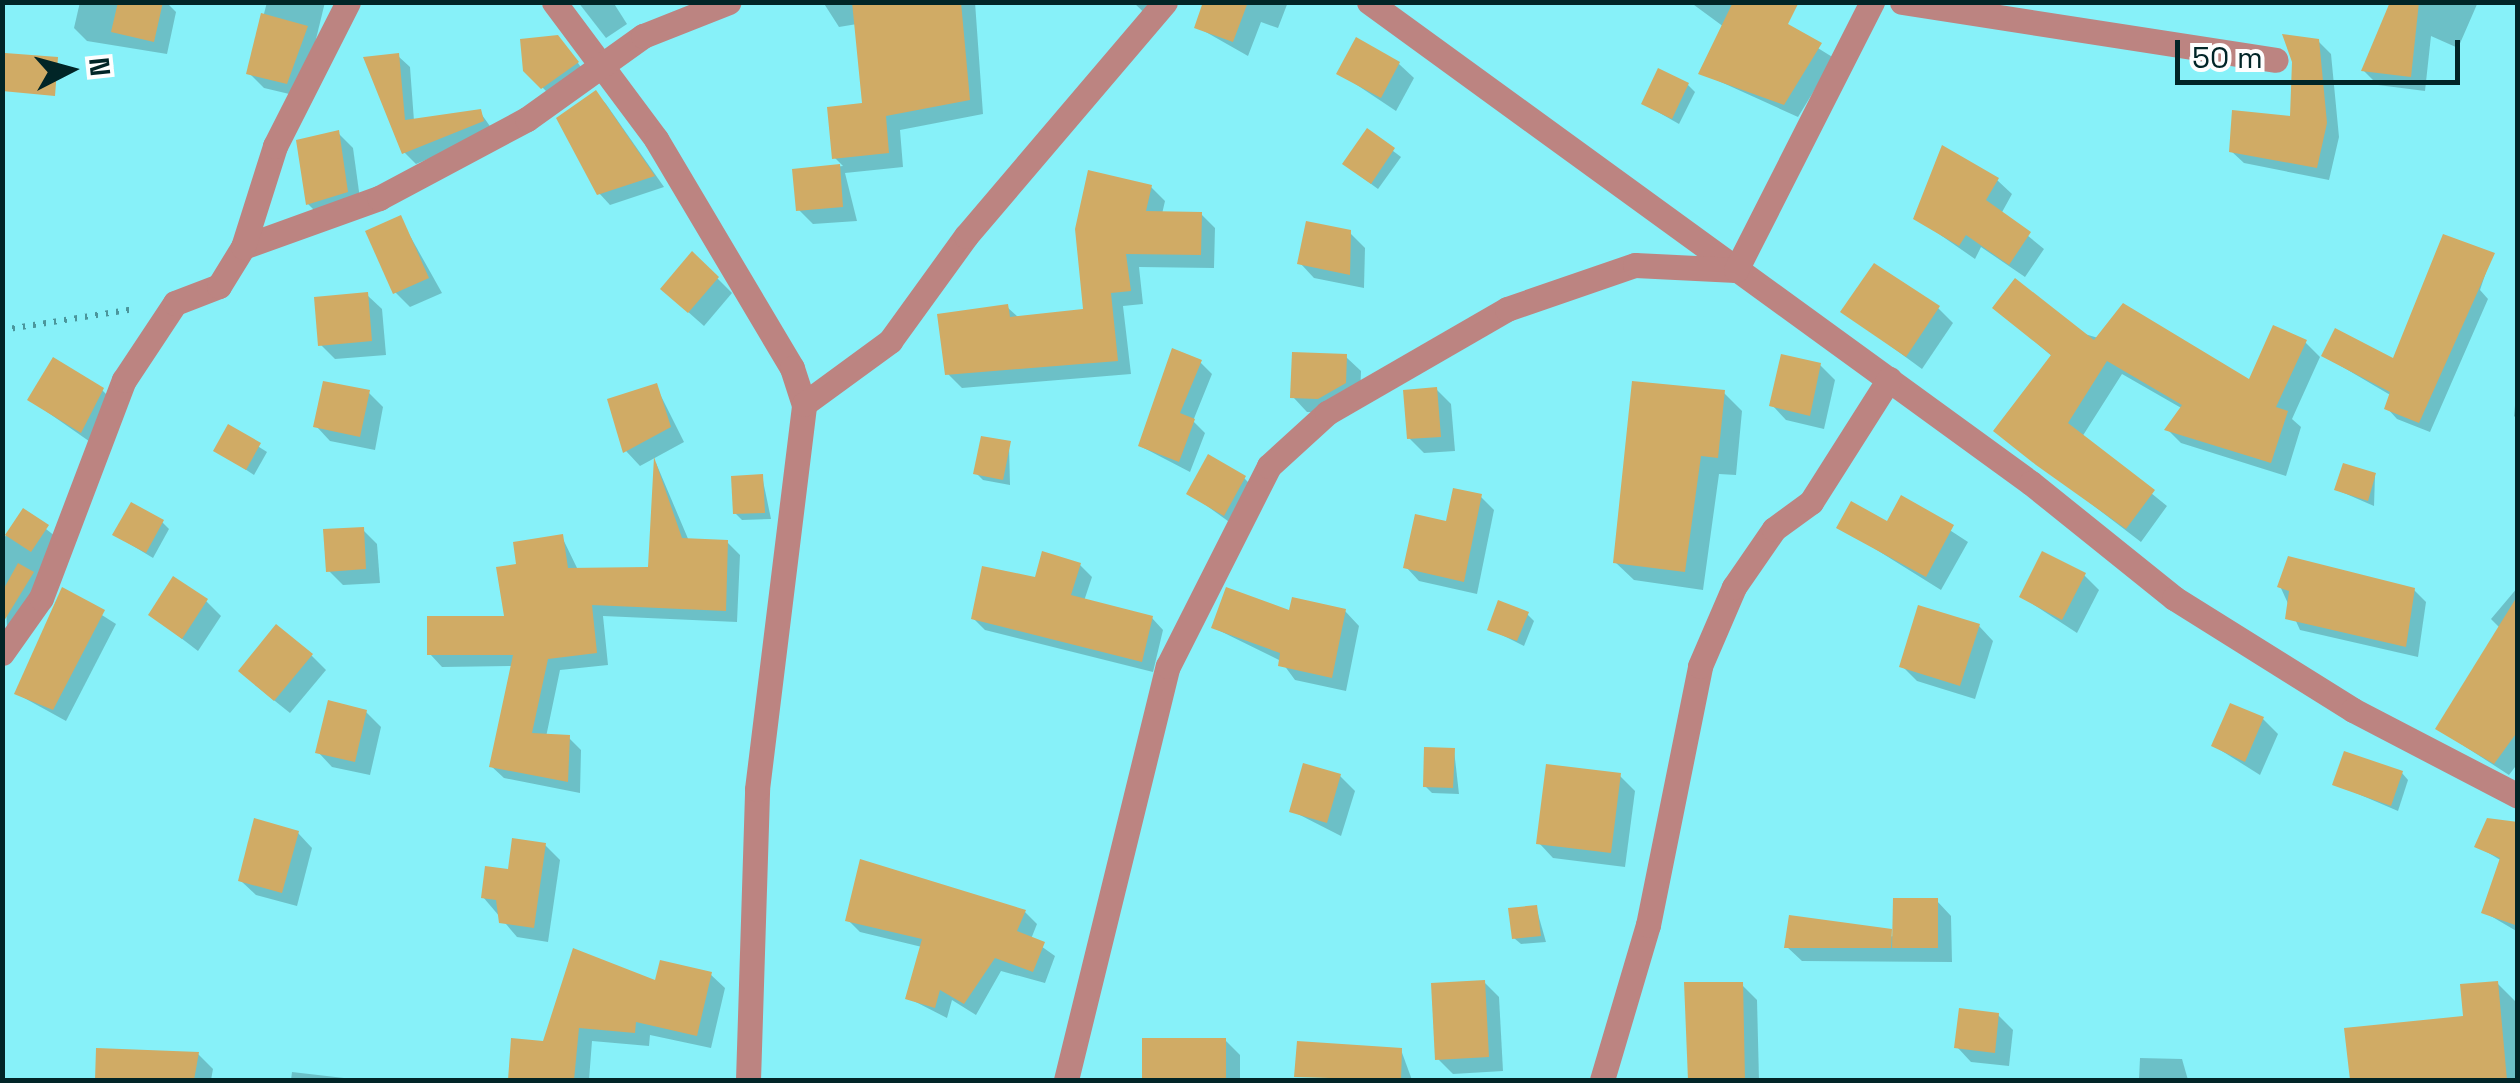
<!DOCTYPE html>
<style>
body{margin:0}
#map{position:relative;width:2520px;height:1083px;overflow:hidden;background:#87f1f9;font-family:"Space Grotesk",sans-serif}
div>[style]{position:absolute}
.shadow>*{inset:0;background:#0003}
.building>*{inset:0;background:#d0ab65}
.path>*{height:6px;margin-top:-3px;transform-origin:0;background:repeating-linear-gradient(90deg,#4b969c 0 2.5px,transparent 0 10.5px)}
.minor>*{height:25px;margin:-12.5px;padding:0 12.5px;transform-origin:12.5px;border-radius:12.5px;background:#bc8481}
span{translate:-50% -50%;white-space:nowrap;text-align:center;line-height:1.15;-webkit-text-stroke:9px #fefefe;paint-order:stroke}
.frame{position:absolute;inset:0;border:5px solid #012527;pointer-events:none}
.north{position:absolute;left:20px;top:20px;width:100px;height:100px;-webkit-text-stroke:8px #fefefe;paint-order:stroke;rotate:84deg;font-size:28px;font-weight:700;line-height:40px;text-align:center;color:#012527}
.north::after{content:'';display:block;margin:auto;width:35px;height:45px;background:#012527;clip-path:polygon(50% 0,100% 100%,50% 72%,0 100%)}
.scale{position:absolute;left:2175px;top:40px;width:285px;height:45px;box-sizing:border-box;border:5px solid #012527;border-top:0;padding-left:12px;font-size:30px;line-height:35px;white-space:nowrap;color:#012527;-webkit-text-stroke:8px #fefefe;paint-order:stroke}
</style>
<div id="map">
<div class="shadow">
<div style="clip-path:polygon(80px 2px,166px 2px,176px 12px,167px 54px,87px 41px,74px 28px)"></div>
<div style="clip-path:polygon(267px 2px,325px 2px,302px 97px,264px 88px,249px 73px)"></div>
<div style="clip-path:polygon(578px 2px,613px 2px,627px 24px,606px 38px)"></div>
<div style="clip-path:polygon(823px 2px,975px 2px,983px 114px,900px 130px,903px 167px,845px 173px,857px 221px,813px 224px,799px 210px,795px 171px,843px 166px,835px 158px,865px 106px,857px 24px,839px 27px)"></div>
<div style="clip-path:polygon(1133px 2px,1172px 2px,1154px 22px)"></div>
<div style="clip-path:polygon(1206px 2px,1288px 2px,1278px 28px,1261px 22px,1248px 56px,1197px 27px)"></div>
<div style="clip-path:polygon(1690px 2px,1743px 2px,1834px 58px,1798px 117px,1701px 73px,1724px 27px)"></div>
<div style="clip-path:polygon(2393px 2px,2478px 2px,2458px 48px,2431px 36px,2425px 91px,2378px 85px,2364px 71px)"></div>
<div style="clip-path:polygon(2318px 41px,2331px 54px,2339px 137px,2329px 180px,2244px 163px,2231px 151px,2292px 119px)"></div>
<div style="clip-path:polygon(565px 45px,583px 70px,549px 94px,525px 70px)"></div>
<div style="clip-path:polygon(398px 56px,410px 67px,414px 121px,480px 112px,494px 132px,416px 164px,404px 152px)"></div>
<div style="clip-path:polygon(1399px 64px,1414px 78px,1396px 111px,1339px 73px)"></div>
<div style="clip-path:polygon(1688px 85px,1695px 92px,1679px 124px,1644px 104px)"></div>
<div style="clip-path:polygon(596px 93px,606px 104px,664px 187px,610px 205px,599px 193px)"></div>
<div style="clip-path:polygon(1368px 132px,1401px 157px,1378px 189px,1352px 170px)"></div>
<div style="clip-path:polygon(338px 133px,353px 148px,361px 206px,322px 218px,308px 204px)"></div>
<div style="clip-path:polygon(1997px 180px,2012px 194px,2001px 214px,2044px 249px,2025px 277px,1981px 247px,1975px 259px,1916px 218px)"></div>
<div style="clip-path:polygon(1151px 187px,1165px 201px,1162px 214px,1201px 214px,1215px 228px,1214px 268px,1139px 267px,1143px 304px,1123px 306px,1131px 374px,962px 388px,947px 373px,1007px 307px,1019px 318px,1086px 311px)"></div>
<div style="clip-path:polygon(400px 218px,442px 293px,410px 307px,395px 292px)"></div>
<div style="clip-path:polygon(1350px 233px,1365px 248px,1364px 288px,1314px 278px,1300px 263px)"></div>
<div style="clip-path:polygon(693px 254px,732px 293px,704px 326px,678px 303px)"></div>
<div style="clip-path:polygon(2490px 260px,2480px 290px,2488px 299px,2430px 432px,2397px 419px,2387px 408px,2392px 396px,2324px 356px,2394px 361px)"></div>
<div style="clip-path:polygon(367px 295px,382px 309px,386px 355px,335px 359px,320px 344px)"></div>
<div style="clip-path:polygon(1938px 308px,1953px 323px,1922px 369px,1844px 312px)"></div>
<div style="clip-path:polygon(1995px 308px,2250px 382px,2305px 342px,2320px 357px,2292px 419px,2301px 427px,2286px 476px,2181px 443px,2167px 429px,2183px 409px,2122px 374px,2082px 437px,2167px 506px,2141px 542px,1996px 431px,2053px 357px)"></div>
<div style="clip-path:polygon(1346px 357px,1361px 371px,1360px 398px,1334px 413px,1307px 412px,1293px 397px)"></div>
<div style="clip-path:polygon(1200px 362px,1212px 374px,1193px 421px,1205px 433px,1190px 472px,1140px 446px)"></div>
<div style="clip-path:polygon(1820px 365px,1835px 380px,1824px 429px,1786px 420px,1772px 405px)"></div>
<div style="clip-path:polygon(2518px 374px,2518px 420px,2514px 416px)"></div>
<div style="clip-path:polygon(656px 386px,684px 442px,640px 466px,626px 451px)"></div>
<div style="clip-path:polygon(1436px 389px,1451px 404px,1455px 451px,1424px 453px,1409px 438px)"></div>
<div style="clip-path:polygon(102px 390px,117px 405px,96px 446px,30px 400px)"></div>
<div style="clip-path:polygon(368px 392px,383px 407px,375px 450px,330px 441px,316px 426px)"></div>
<div style="clip-path:polygon(1724px 393px,1742px 411px,1736px 475px,1719px 474px,1703px 590px,1634px 580px,1615px 562px)"></div>
<div style="clip-path:polygon(229px 428px,267px 452px,254px 475px,216px 450px)"></div>
<div style="clip-path:polygon(1009px 444px,1010px 485px,983px 480px,976px 473px)"></div>
<div style="clip-path:polygon(656px 463px,689px 541px,727px 542px,740px 555px,737px 622px,603px 616px,608px 665px,560px 670px,546px 737px,569px 738px,581px 750px,580px 793px,504px 778px,491px 766px,513px 666px,442px 667px,430px 654px,507px 618px,518px 566px,562px 537px,578px 570px,650px 569px)"></div>
<div style="clip-path:polygon(2375px 475px,2374px 506px,2337px 490px)"></div>
<div style="clip-path:polygon(762px 476px,771px 519px,742px 520px,735px 513px)"></div>
<div style="clip-path:polygon(1244px 478px,1259px 493px,1239px 529px,1189px 493px)"></div>
<div style="clip-path:polygon(1481px 497px,1494px 510px,1477px 594px,1419px 581px,1406px 567px)"></div>
<div style="clip-path:polygon(1902px 499px,1968px 542px,1941px 590px,1840px 527px,1888px 524px)"></div>
<div style="clip-path:polygon(23px 511px,60px 540px,45px 587px,7px 627px,2px 541px)"></div>
<div style="clip-path:polygon(162px 522px,169px 529px,153px 558px,115px 535px)"></div>
<div style="clip-path:polygon(363px 530px,377px 544px,380px 583px,343px 585px,328px 570px)"></div>
<div style="clip-path:polygon(1080px 565px,1092px 577px,1084px 601px,1152px 618px,1163px 630px,1153px 672px,985px 630px,973px 618px)"></div>
<div style="clip-path:polygon(2084px 575px,2099px 590px,2077px 633px,2022px 597px)"></div>
<div style="clip-path:polygon(2280px 586px,2414px 590px,2426px 602px,2418px 657px,2300px 630px)"></div>
<div style="clip-path:polygon(2518px 587px,2518px 763px,2509px 775px,2438px 729px,2500px 628px,2491px 619px)"></div>
<div style="clip-path:polygon(64px 591px,116px 624px,66px 721px,17px 694px)"></div>
<div style="clip-path:polygon(206px 601px,221px 616px,198px 651px,151px 615px)"></div>
<div style="clip-path:polygon(1345px 611px,1359px 626px,1346px 691px,1295px 680px,1281px 661px,1214px 628px)"></div>
<div style="clip-path:polygon(1527px 614px,1534px 621px,1524px 646px,1490px 629px)"></div>
<div style="clip-path:polygon(1979px 626px,1993px 641px,1975px 699px,1917px 681px,1902px 666px)"></div>
<div style="clip-path:polygon(311px 655px,326px 670px,290px 713px,255px 685px)"></div>
<div style="clip-path:polygon(366px 712px,381px 727px,370px 775px,332px 767px,318px 752px)"></div>
<div style="clip-path:polygon(2263px 719px,2278px 734px,2260px 775px,2214px 746px)"></div>
<div style="clip-path:polygon(1454px 750px,1459px 794px,1432px 793px,1425px 786px)"></div>
<div style="clip-path:polygon(2402px 773px,2408px 780px,2398px 811px,2335px 784px)"></div>
<div style="clip-path:polygon(1340px 776px,1355px 791px,1341px 836px,1292px 811px)"></div>
<div style="clip-path:polygon(1620px 776px,1635px 791px,1625px 867px,1553px 858px,1539px 843px)"></div>
<div style="clip-path:polygon(298px 833px,312px 848px,297px 906px,256px 895px,241px 881px)"></div>
<div style="clip-path:polygon(2518px 833px,2518px 932px,2484px 912px,2502px 861px,2477px 846px)"></div>
<div style="clip-path:polygon(545px 845px,560px 860px,548px 942px,517px 937px,483px 897px)"></div>
<div style="clip-path:polygon(1937px 901px,1951px 916px,1952px 962px,1802px 961px,1787px 947px,1895px 936px)"></div>
<div style="clip-path:polygon(1536px 907px,1546px 942px,1521px 944px,1514px 938px)"></div>
<div style="clip-path:polygon(1025px 912px,1037px 924px,1031px 939px,1055px 956px,1045px 983px,1001px 971px,976px 1015px,952px 1000px,947px 1018px,908px 998px,922px 947px,860px 932px,848px 920px)"></div>
<div style="clip-path:polygon(710px 974px,725px 988px,711px 1048px,650px 1035px,649px 1046px,592px 1041px,589px 1080px,511px 1080px,514px 1041px,545px 1044px,657px 983px)"></div>
<div style="clip-path:polygon(1484px 982px,1499px 997px,1503px 1071px,1453px 1074px,1438px 1059px)"></div>
<div style="clip-path:polygon(2497px 983px,2517px 1003px,2518px 1080px,2352px 1080px,2347px 1030px,2466px 1018px)"></div>
<div style="clip-path:polygon(1687px 984px,1742px 985px,1757px 1000px,1759px 1080px,1691px 1080px)"></div>
<div style="clip-path:polygon(1998px 1015px,2013px 1030px,2009px 1066px,1971px 1062px,1957px 1047px)"></div>
<div style="clip-path:polygon(1144px 1040px,1225px 1040px,1240px 1055px,1240px 1080px,1144px 1080px)"></div>
<div style="clip-path:polygon(98px 1050px,198px 1054px,213px 1069px,211px 1080px,97px 1080px)"></div>
<div style="clip-path:polygon(1401px 1050px,1412px 1080px,1297px 1076px)"></div>
<div style="clip-path:polygon(2140px 1058px,2182px 1059px,2188px 1080px,2139px 1080px)"></div>
<div style="clip-path:polygon(292px 1072px,344px 1078px,347px 1080px,291px 1080px)"></div>
</div>
<div class="building">
<div style="clip-path:polygon(118px 2px,163px 2px,154px 42px,111px 32px)"></div>
<div style="clip-path:polygon(852px 2px,961px 2px,970px 100px,886px 116px,889px 153px,832px 159px,827px 107px,862px 103px)"></div>
<div style="clip-path:polygon(1203px 2px,1248px 2px,1233px 42px,1194px 28px)"></div>
<div style="clip-path:polygon(1733px 2px,1799px 2px,1788px 24px,1822px 43px,1784px 105px,1698px 74px)"></div>
<div style="clip-path:polygon(2390px 2px,2419px 2px,2411px 77px,2361px 71px)"></div>
<div style="clip-path:polygon(261px 13px,308px 26px,287px 84px,246px 74px)"></div>
<div style="clip-path:polygon(2282px 34px,2319px 39px,2327px 123px,2317px 168px,2229px 152px,2232px 110px,2290px 116px,2292px 62px)"></div>
<div style="clip-path:polygon(558px 35px,579px 62px,541px 89px,523px 71px,520px 39px)"></div>
<div style="clip-path:polygon(1356px 37px,1400px 62px,1381px 98px,1336px 74px)"></div>
<div style="clip-path:polygon(5px 53px,58px 57px,55px 96px,2px 91px)"></div>
<div style="clip-path:polygon(399px 53px,405px 120px,481px 109px,484px 121px,402px 154px,363px 57px)"></div>
<div style="clip-path:polygon(1658px 68px,1689px 83px,1672px 119px,1641px 104px)"></div>
<div style="clip-path:polygon(596px 90px,655px 176px,597px 195px,556px 118px)"></div>
<div style="clip-path:polygon(1367px 128px,1395px 148px,1371px 184px,1342px 164px)"></div>
<div style="clip-path:polygon(339px 130px,348px 192px,306px 205px,296px 140px)"></div>
<div style="clip-path:polygon(1942px 145px,1999px 178px,1986px 200px,2031px 232px,2009px 265px,1966px 235px,1959px 246px,1913px 219px)"></div>
<div style="clip-path:polygon(840px 164px,843px 207px,796px 211px,792px 169px)"></div>
<div style="clip-path:polygon(1088px 170px,1152px 185px,1146px 211px,1202px 212px,1201px 255px,1126px 254px,1131px 291px,1111px 293px,1118px 361px,945px 375px,937px 314px,1008px 304px,1010px 317px,1083px 309px,1075px 229px)"></div>
<div style="clip-path:polygon(401px 215px,429px 278px,393px 294px,365px 231px)"></div>
<div style="clip-path:polygon(1306px 221px,1351px 230px,1350px 275px,1297px 264px)"></div>
<div style="clip-path:polygon(2443px 234px,2495px 253px,2419px 423px,2384px 409px,2390px 392px,2321px 356px,2335px 328px,2393px 358px)"></div>
<div style="clip-path:polygon(692px 251px,719px 277px,688px 313px,660px 289px)"></div>
<div style="clip-path:polygon(1874px 263px,1940px 306px,1906px 357px,1840px 312px)"></div>
<div style="clip-path:polygon(2015px 278px,2094px 340px,2123px 303px,2249px 379px,2273px 325px,2307px 340px,2276px 407px,2288px 411px,2271px 463px,2164px 430px,2182px 405px,2107px 361px,2068px 423px,2155px 490px,2126px 529px,2036px 465px,1993px 431px,2051px 355px,1992px 308px)"></div>
<div style="clip-path:polygon(368px 292px,372px 341px,318px 346px,314px 297px)"></div>
<div style="clip-path:polygon(1172px 348px,1202px 360px,1180px 413px,1195px 419px,1179px 462px,1138px 446px)"></div>
<div style="clip-path:polygon(1292px 352px,1347px 354px,1346px 383px,1318px 399px,1290px 398px)"></div>
<div style="clip-path:polygon(1781px 354px,1821px 363px,1810px 416px,1769px 406px)"></div>
<div style="clip-path:polygon(53px 357px,104px 388px,81px 433px,27px 400px)"></div>
<div style="clip-path:polygon(323px 381px,370px 390px,360px 437px,313px 427px)"></div>
<div style="clip-path:polygon(1632px 381px,1725px 390px,1718px 458px,1701px 456px,1685px 572px,1613px 563px)"></div>
<div style="clip-path:polygon(657px 383px,671px 427px,623px 453px,607px 399px)"></div>
<div style="clip-path:polygon(1437px 387px,1441px 437px,1407px 439px,1403px 390px)"></div>
<div style="clip-path:polygon(228px 424px,261px 443px,246px 470px,213px 451px)"></div>
<div style="clip-path:polygon(981px 436px,1011px 441px,1003px 480px,973px 474px)"></div>
<div style="clip-path:polygon(1208px 454px,1246px 476px,1224px 516px,1186px 494px)"></div>
<div style="clip-path:polygon(654px 457px,682px 538px,728px 540px,726px 611px,592px 605px,597px 653px,548px 659px,532px 733px,570px 735px,568px 782px,489px 767px,513px 655px,427px 655px,427px 616px,504px 616px,496px 567px,516px 564px,513px 542px,563px 534px,568px 568px,648px 567px)"></div>
<div style="clip-path:polygon(2343px 463px,2376px 473px,2368px 501px,2334px 490px)"></div>
<div style="clip-path:polygon(763px 474px,765px 513px,733px 514px,731px 476px)"></div>
<div style="clip-path:polygon(1453px 488px,1482px 494px,1464px 582px,1403px 568px,1415px 514px,1446px 521px)"></div>
<div style="clip-path:polygon(1901px 495px,1954px 525px,1926px 577px,1836px 528px,1851px 501px,1887px 521px)"></div>
<div style="clip-path:polygon(131px 502px,164px 520px,146px 553px,112px 535px)"></div>
<div style="clip-path:polygon(23px 508px,49px 525px,31px 552px,5px 535px)"></div>
<div style="clip-path:polygon(364px 527px,366px 569px,326px 572px,323px 529px)"></div>
<div style="clip-path:polygon(1042px 551px,1081px 563px,1071px 595px,1153px 616px,1142px 662px,971px 619px,982px 566px,1035px 577px)"></div>
<div style="clip-path:polygon(2042px 551px,2086px 573px,2062px 620px,2019px 597px)"></div>
<div style="clip-path:polygon(2288px 556px,2415px 588px,2406px 647px,2285px 619px,2289px 591px,2277px 587px)"></div>
<div style="clip-path:polygon(18px 563px,34px 572px,4px 621px,2px 592px)"></div>
<div style="clip-path:polygon(173px 576px,208px 599px,182px 639px,148px 615px)"></div>
<div style="clip-path:polygon(62px 587px,105px 610px,53px 710px,14px 694px)"></div>
<div style="clip-path:polygon(1226px 587px,1289px 610px,1292px 597px,1346px 609px,1332px 678px,1278px 666px,1280px 653px,1211px 628px)"></div>
<div style="clip-path:polygon(2518px 595px,2518px 731px,2494px 764px,2435px 729px)"></div>
<div style="clip-path:polygon(1498px 600px,1529px 612px,1517px 641px,1487px 630px)"></div>
<div style="clip-path:polygon(1918px 605px,1980px 624px,1960px 686px,1899px 667px)"></div>
<div style="clip-path:polygon(276px 624px,313px 654px,274px 701px,238px 671px)"></div>
<div style="clip-path:polygon(328px 700px,367px 710px,355px 762px,315px 753px)"></div>
<div style="clip-path:polygon(2230px 703px,2264px 717px,2245px 762px,2211px 746px)"></div>
<div style="clip-path:polygon(1424px 747px,1455px 748px,1453px 788px,1423px 787px)"></div>
<div style="clip-path:polygon(2344px 751px,2403px 771px,2391px 806px,2332px 785px)"></div>
<div style="clip-path:polygon(1303px 763px,1341px 774px,1327px 823px,1289px 812px)"></div>
<div style="clip-path:polygon(1546px 764px,1621px 773px,1611px 853px,1536px 844px)"></div>
<div style="clip-path:polygon(254px 818px,299px 831px,282px 893px,238px 881px)"></div>
<div style="clip-path:polygon(2487px 818px,2518px 822px,2518px 926px,2481px 913px,2500px 858px,2474px 847px)"></div>
<div style="clip-path:polygon(512px 838px,546px 843px,534px 928px,499px 923px,496px 900px,481px 898px,485px 866px,508px 869px)"></div>
<div style="clip-path:polygon(860px 859px,1026px 910px,1017px 931px,1045px 942px,1033px 972px,995px 958px,964px 1004px,940px 990px,935px 1008px,905px 999px,922px 939px,845px 921px)"></div>
<div style="clip-path:polygon(1893px 898px,1938px 898px,1938px 948px,1892px 948px)"></div>
<div style="clip-path:polygon(1537px 905px,1541px 936px,1512px 939px,1508px 908px)"></div>
<div style="clip-path:polygon(1789px 915px,1892px 929px,1891px 948px,1784px 948px)"></div>
<div style="clip-path:polygon(573px 948px,655px 980px,660px 960px,712px 972px,697px 1036px,636px 1022px,635px 1033px,579px 1028px,574px 1080px,508px 1080px,511px 1038px,543px 1041px)"></div>
<div style="clip-path:polygon(1485px 980px,1489px 1057px,1435px 1060px,1431px 983px)"></div>
<div style="clip-path:polygon(2498px 981px,2507px 1080px,2350px 1080px,2344px 1028px,2463px 1016px,2460px 984px)"></div>
<div style="clip-path:polygon(1684px 982px,1743px 982px,1745px 1080px,1688px 1080px)"></div>
<div style="clip-path:polygon(1959px 1008px,1999px 1013px,1995px 1053px,1954px 1048px)"></div>
<div style="clip-path:polygon(1142px 1038px,1226px 1038px,1226px 1080px,1142px 1080px)"></div>
<div style="clip-path:polygon(1297px 1041px,1402px 1048px,1401px 1080px,1294px 1077px)"></div>
<div style="clip-path:polygon(96px 1048px,199px 1052px,194px 1080px,95px 1080px)"></div>
</div>
<div class="path">
<div style="left:2px;top:330px;width:134px;rotate:-9deg"></div>
</div>
<div class="minor">
<div style="left:554px;top:2px;width:171px;rotate:53.3deg"></div>
<div style="left:656px;top:139px;width:266px;rotate:59.3deg"></div>
<div style="left:792px;top:368px;width:38px;rotate:72deg"></div>
<div style="left:1369px;top:2px;width:818px;rotate:36deg"></div>
<div style="left:2031px;top:483px;width:184px;rotate:38.8deg"></div>
<div style="left:2174px;top:598px;width:211px;rotate:32deg"></div>
<div style="left:2353px;top:710px;width:186px;rotate:27.5deg"></div>
<div style="left:1902px;top:2px;width:378px;rotate:8.8deg"></div>
<div style="left:243px;top:247px;width:145px;rotate:-19.8deg"></div>
<div style="left:379px;top:198px;width:168px;rotate:-28.1deg"></div>
<div style="left:527px;top:119px;width:143px;rotate:-35.6deg"></div>
<div style="left:643px;top:36px;width:92px;rotate:-21.6deg"></div>
<div style="left:2px;top:653px;width:67px;rotate:-54.7deg"></div>
<div style="left:41px;top:598px;width:233px;rotate:-69.2deg"></div>
<div style="left:124px;top:380px;width:92px;rotate:-56.5deg"></div>
<div style="left:175px;top:303px;width:47px;rotate:-21.1deg"></div>
<div style="left:219px;top:286px;width:46px;rotate:-58.4deg"></div>
<div style="left:243px;top:247px;width:106px;rotate:-72.4deg"></div>
<div style="left:275px;top:146px;width:161px;rotate:-63.1deg"></div>
<div style="left:748px;top:1080px;width:291px;rotate:-88.2deg"></div>
<div style="left:757px;top:789px;width:388px;rotate:-83deg"></div>
<div style="left:804px;top:404px;width:107px;rotate:-36.2deg"></div>
<div style="left:890px;top:341px;width:130px;rotate:-54.1deg"></div>
<div style="left:966px;top:236px;width:307px;rotate:-49.6deg"></div>
<div style="left:1066px;top:1080px;width:426px;rotate:-76.2deg"></div>
<div style="left:1168px;top:666px;width:224px;rotate:-63.2deg"></div>
<div style="left:1269px;top:466px;width:79px;rotate:-42.4deg"></div>
<div style="left:1327px;top:413px;width:208px;rotate:-30deg"></div>
<div style="left:1507px;top:309px;width:135px;rotate:-19deg"></div>
<div style="left:1635px;top:265px;width:101px;rotate:2.8deg"></div>
<div style="left:1736px;top:270px;width:301px;rotate:-63.1deg"></div>
<div style="left:1602px;top:1080px;width:162px;rotate:-73.5deg"></div>
<div style="left:1648px;top:925px;width:264px;rotate:-78.6deg"></div>
<div style="left:1700px;top:666px;width:86px;rotate:-66.7deg"></div>
<div style="left:1734px;top:587px;width:70px;rotate:-55.4deg"></div>
<div style="left:1774px;top:529px;width:46px;rotate:-36.1deg"></div>
<div style="left:1811px;top:502px;width:146px;rotate:-57.6deg"></div>
</div>
<div class="frame"></div>
<div class="north">N</div>
<div class="scale">50 m</div>
</div>
